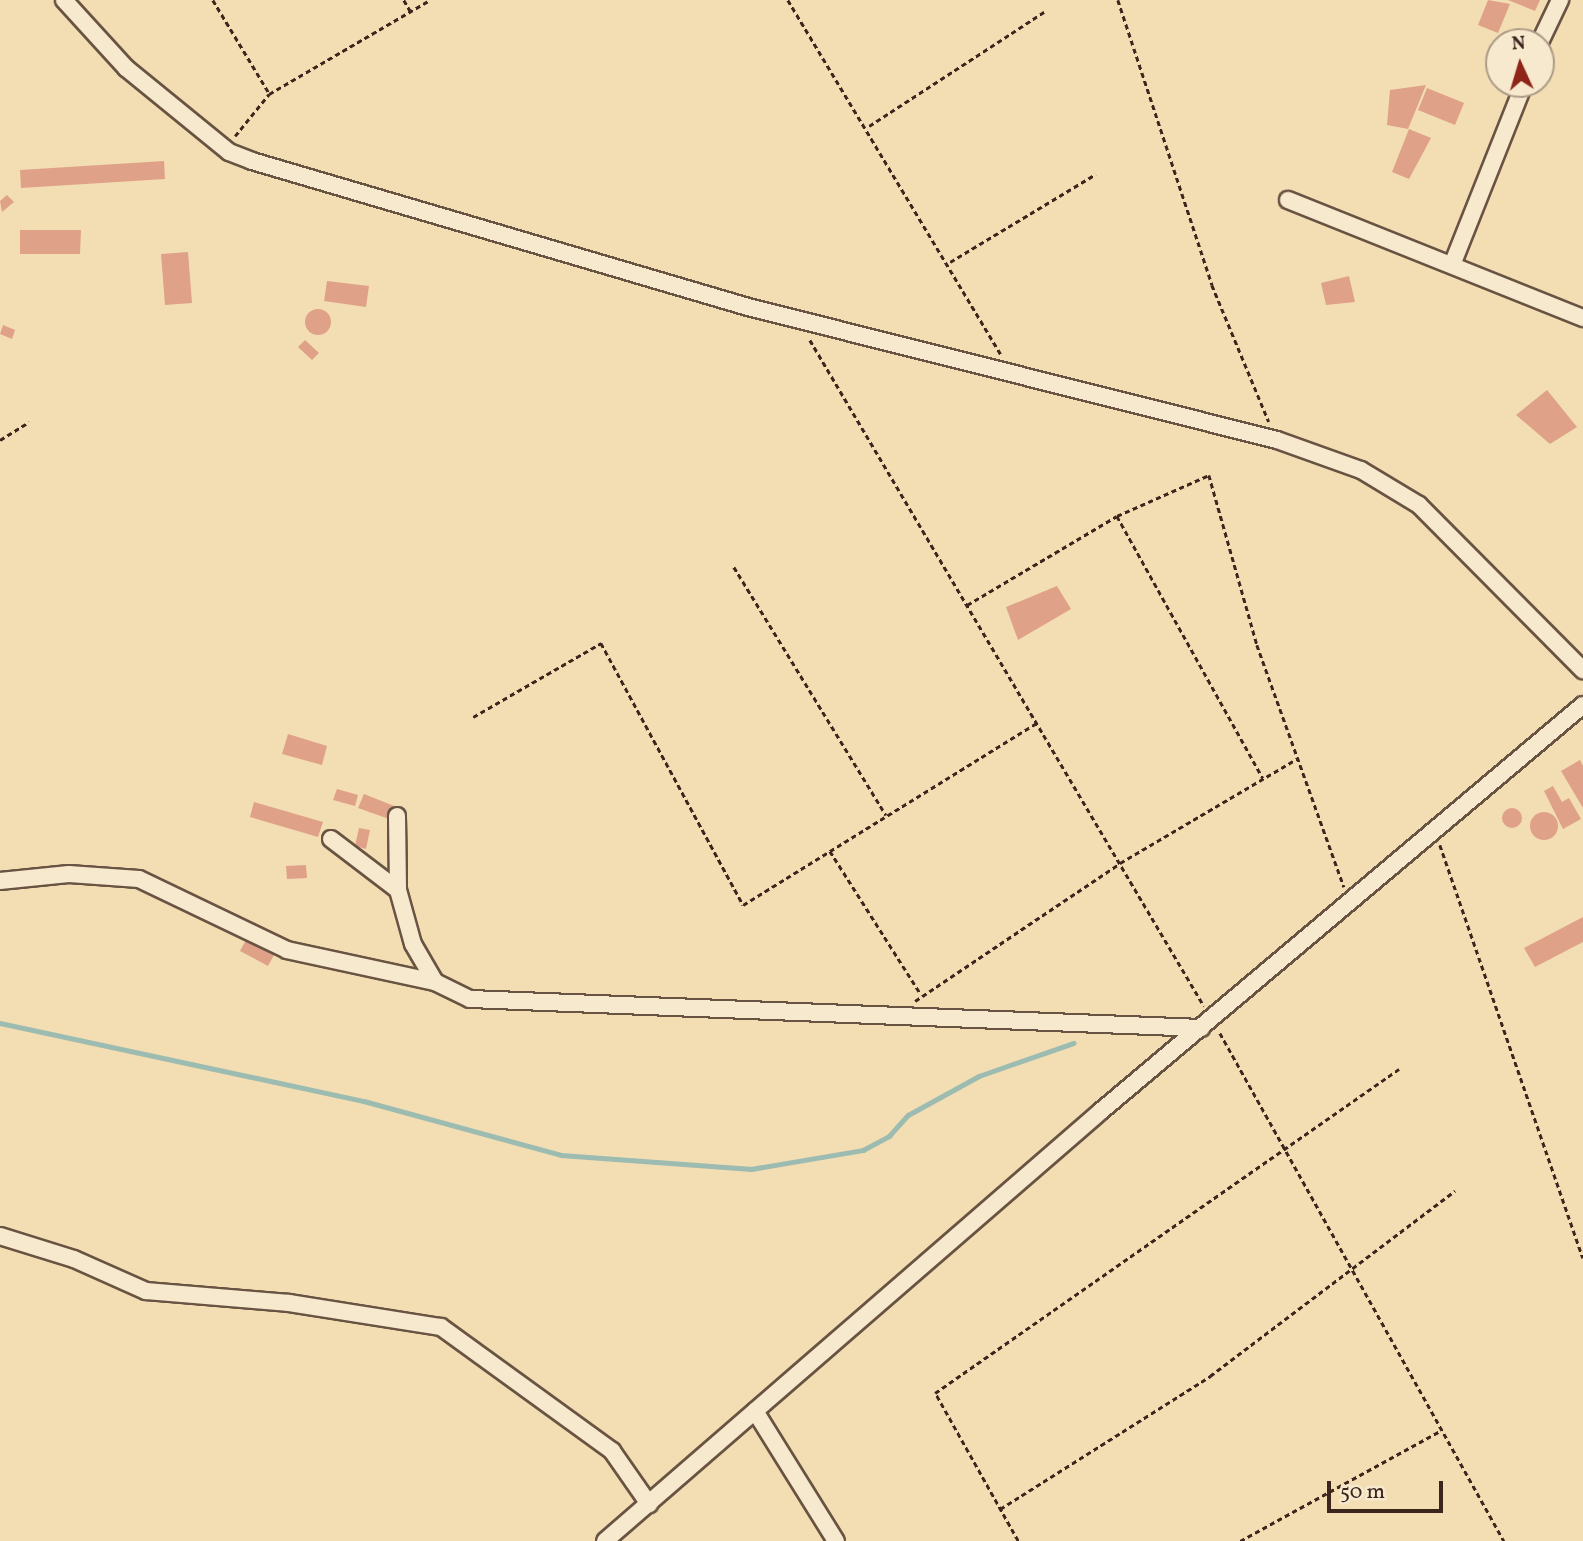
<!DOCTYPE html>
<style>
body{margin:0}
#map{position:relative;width:1583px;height:1541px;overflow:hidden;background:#f3ddb3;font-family:Vollkorn,serif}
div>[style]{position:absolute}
.stream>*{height:4.5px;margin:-2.25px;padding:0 2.25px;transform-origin:2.25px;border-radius:2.25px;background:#9cbbb1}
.building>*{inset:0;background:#dfa288}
.round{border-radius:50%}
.path>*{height:2.5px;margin-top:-1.25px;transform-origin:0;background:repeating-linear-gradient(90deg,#3b251d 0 5px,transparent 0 8.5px)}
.roads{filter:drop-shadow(2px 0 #695342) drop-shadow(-2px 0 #695342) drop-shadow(0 2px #695342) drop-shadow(0 -2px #695342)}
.minor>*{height:16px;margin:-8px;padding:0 8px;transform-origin:8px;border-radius:8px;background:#f7e9ce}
span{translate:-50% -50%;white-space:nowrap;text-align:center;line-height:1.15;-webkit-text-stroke:6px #f7e9ce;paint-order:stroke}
.north{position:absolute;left:1485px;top:28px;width:70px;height:70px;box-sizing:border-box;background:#f7e9ce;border:2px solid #ac9b87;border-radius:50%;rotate:356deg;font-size:19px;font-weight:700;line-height:28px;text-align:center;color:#3b251d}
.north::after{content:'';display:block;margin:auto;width:24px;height:32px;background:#8f2418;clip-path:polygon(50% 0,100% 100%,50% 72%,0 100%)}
.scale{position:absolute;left:1327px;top:1481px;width:116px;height:32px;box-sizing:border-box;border:4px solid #3b251d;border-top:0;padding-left:9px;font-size:21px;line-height:24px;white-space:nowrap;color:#3b251d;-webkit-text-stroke:5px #f7e9ce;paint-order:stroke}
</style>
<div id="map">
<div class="stream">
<div style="left:0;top:1023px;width:372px;rotate:12.1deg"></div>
<div style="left:364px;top:1101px;width:204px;rotate:15.3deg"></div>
<div style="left:561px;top:1155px;width:191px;rotate:4.2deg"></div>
<div style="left:751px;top:1169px;width:114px;rotate:-9.6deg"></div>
<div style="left:863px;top:1150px;width:30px;rotate:-28deg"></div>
<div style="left:889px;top:1136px;width:28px;rotate:-48deg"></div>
<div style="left:908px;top:1115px;width:81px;rotate:-28.8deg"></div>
<div style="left:979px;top:1076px;width:100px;rotate:-19.3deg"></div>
</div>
<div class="building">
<div style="clip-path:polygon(1488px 0,1510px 4px,1498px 33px,1478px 25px)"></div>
<div style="clip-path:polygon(1508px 0,1540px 0,1535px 11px)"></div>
<div style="clip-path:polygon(1426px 85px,1408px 129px,1387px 125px,1390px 90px)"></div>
<div style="clip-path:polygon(1427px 88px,1464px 103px,1455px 125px,1418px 110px)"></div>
<div style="clip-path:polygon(1409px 129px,1431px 138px,1409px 179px,1392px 172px)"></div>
<div style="clip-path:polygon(164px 161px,165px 179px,21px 188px,20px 170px)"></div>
<div style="clip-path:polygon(7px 195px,14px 202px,2px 212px,0 201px)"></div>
<div style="clip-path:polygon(20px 230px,81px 230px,80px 254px,20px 254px)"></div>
<div style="clip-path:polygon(188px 252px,192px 303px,165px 305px,161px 254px)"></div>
<div style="clip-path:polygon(1349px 276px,1355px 302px,1326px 305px,1321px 283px)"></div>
<div style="clip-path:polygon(327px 281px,369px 286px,366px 307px,324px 301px)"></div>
<div class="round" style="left:305px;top:309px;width:26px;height:26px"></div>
<div style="clip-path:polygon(3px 325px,15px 330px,12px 339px,0 334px)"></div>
<div style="clip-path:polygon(305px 340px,319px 353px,312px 360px,298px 347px)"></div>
<div style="clip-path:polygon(1547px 390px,1577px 427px,1550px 444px,1516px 415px)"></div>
<div style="clip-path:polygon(1057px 586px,1071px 609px,1018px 640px,1006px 607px)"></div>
<div style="clip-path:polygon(288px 734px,327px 746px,322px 765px,282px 754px)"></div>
<div style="clip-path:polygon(1580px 760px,1583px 766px,1583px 808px,1561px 771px)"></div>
<div style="clip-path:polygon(1553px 786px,1562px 802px,1569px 798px,1581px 819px,1563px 829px,1544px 791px)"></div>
<div style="clip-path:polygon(337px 789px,358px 795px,355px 806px,333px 800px)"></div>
<div style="clip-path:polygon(364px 794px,394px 806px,389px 819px,358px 808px)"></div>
<div style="clip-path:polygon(254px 802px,323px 822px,318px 837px,250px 817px)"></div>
<div class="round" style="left:1502px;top:808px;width:20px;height:20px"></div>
<div class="round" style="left:1530px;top:812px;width:28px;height:28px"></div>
<div style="clip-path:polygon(359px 828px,370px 830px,366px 849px,355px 846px)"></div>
<div style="clip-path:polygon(306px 865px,307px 878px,287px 879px,286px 866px)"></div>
<div style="clip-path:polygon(1583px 917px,1583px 942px,1535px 967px,1524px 948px)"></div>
<div style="clip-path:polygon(246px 940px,274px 955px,268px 966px,240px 951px)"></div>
</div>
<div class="path">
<div style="left:213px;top:0;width:109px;rotate:58.9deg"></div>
<div style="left:404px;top:0;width:14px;rotate:60deg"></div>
<div style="left:788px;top:0;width:413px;rotate:59deg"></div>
<div style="left:1118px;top:0;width:300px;rotate:71.7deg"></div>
<div style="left:1212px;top:285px;width:148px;rotate:67.4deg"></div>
<div style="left:869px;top:126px;width:209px;rotate:-33.1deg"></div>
<div style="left:235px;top:136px;width:54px;rotate:-51deg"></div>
<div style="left:269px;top:94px;width:186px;rotate:-30.3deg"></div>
<div style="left:950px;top:262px;width:170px;rotate:-31.1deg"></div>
<div style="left:810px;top:340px;width:774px;rotate:59.39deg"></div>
<div style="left:0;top:440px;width:34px;rotate:-32deg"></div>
<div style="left:1117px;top:516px;width:300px;rotate:60.9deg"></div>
<div style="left:734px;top:567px;width:291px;rotate:58.5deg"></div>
<div style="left:967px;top:605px;width:174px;rotate:-30.7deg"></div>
<div style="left:1117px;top:516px;width:101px;rotate:-24deg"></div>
<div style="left:1209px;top:475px;width:177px;rotate:74.2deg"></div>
<div style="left:1257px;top:645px;width:257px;rotate:70.2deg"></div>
<div style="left:473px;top:717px;width:148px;rotate:-30deg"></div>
<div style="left:601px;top:643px;width:298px;rotate:61.5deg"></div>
<div style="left:743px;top:905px;width:345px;rotate:-31.8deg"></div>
<div style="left:1440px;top:845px;width:437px;rotate:70.9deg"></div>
<div style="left:830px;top:851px;width:168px;rotate:57.6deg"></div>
<div style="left:915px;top:1001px;width:247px;rotate:-33.9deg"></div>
<div style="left:1120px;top:863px;width:207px;rotate:-30.5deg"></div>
<div style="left:1220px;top:1033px;width:582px;rotate:60.79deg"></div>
<div style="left:1000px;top:1509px;width:249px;rotate:-32.3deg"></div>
<div style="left:1210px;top:1376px;width:307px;rotate:-37.1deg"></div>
<div style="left:1018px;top:1541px;width:170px;rotate:-119.3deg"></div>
<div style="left:935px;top:1393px;width:566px;rotate:-34.93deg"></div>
<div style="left:1240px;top:1541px;width:230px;rotate:-28.8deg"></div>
</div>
<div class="roads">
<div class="minor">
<div style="left:64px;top:0;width:92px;rotate:47.6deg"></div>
<div style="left:126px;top:68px;width:133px;rotate:39.2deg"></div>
<div style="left:229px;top:152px;width:25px;rotate:21deg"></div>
<div style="left:252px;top:161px;width:517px;rotate:16.4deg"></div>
<div style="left:748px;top:307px;width:545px;rotate:14.11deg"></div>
<div style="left:1277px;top:440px;width:89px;rotate:19.7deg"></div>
<div style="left:1361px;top:470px;width:68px;rotate:31.1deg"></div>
<div style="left:1419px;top:505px;width:233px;rotate:45.2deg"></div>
<div style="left:1540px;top:42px;width:47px;rotate:-64.5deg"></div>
<div style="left:1288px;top:200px;width:318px;rotate:21.8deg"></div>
<div style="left:1452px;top:265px;width:195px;rotate:-68.3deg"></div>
<div style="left:397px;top:816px;width:74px;rotate:89.2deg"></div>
<div style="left:398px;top:890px;width:56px;rotate:74.5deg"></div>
<div style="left:413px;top:944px;width:44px;rotate:59.9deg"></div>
<div style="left:435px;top:982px;width:39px;rotate:26deg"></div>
<div style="left:470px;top:999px;width:732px;rotate:2.27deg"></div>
<div style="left:331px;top:839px;width:84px;rotate:37.3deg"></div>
<div style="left:0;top:881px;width:69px;rotate:-5.8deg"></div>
<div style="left:69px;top:874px;width:70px;rotate:4.1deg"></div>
<div style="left:139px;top:879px;width:164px;rotate:25.6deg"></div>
<div style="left:287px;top:950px;width:151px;rotate:12.2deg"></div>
<div style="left:0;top:1236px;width:77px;rotate:17.3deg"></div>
<div style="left:74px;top:1259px;width:79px;rotate:24deg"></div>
<div style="left:146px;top:1291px;width:144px;rotate:4.8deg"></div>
<div style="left:289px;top:1303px;width:154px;rotate:9deg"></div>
<div style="left:441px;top:1327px;width:211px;rotate:35.9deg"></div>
<div style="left:612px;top:1451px;width:65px;rotate:55.1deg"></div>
<div style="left:755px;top:1411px;width:153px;rotate:58.1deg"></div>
<div style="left:605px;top:1541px;width:656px;rotate:-40.92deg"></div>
<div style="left:1101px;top:1111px;width:630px;rotate:-40.11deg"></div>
</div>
</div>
<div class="north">N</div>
<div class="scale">50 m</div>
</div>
